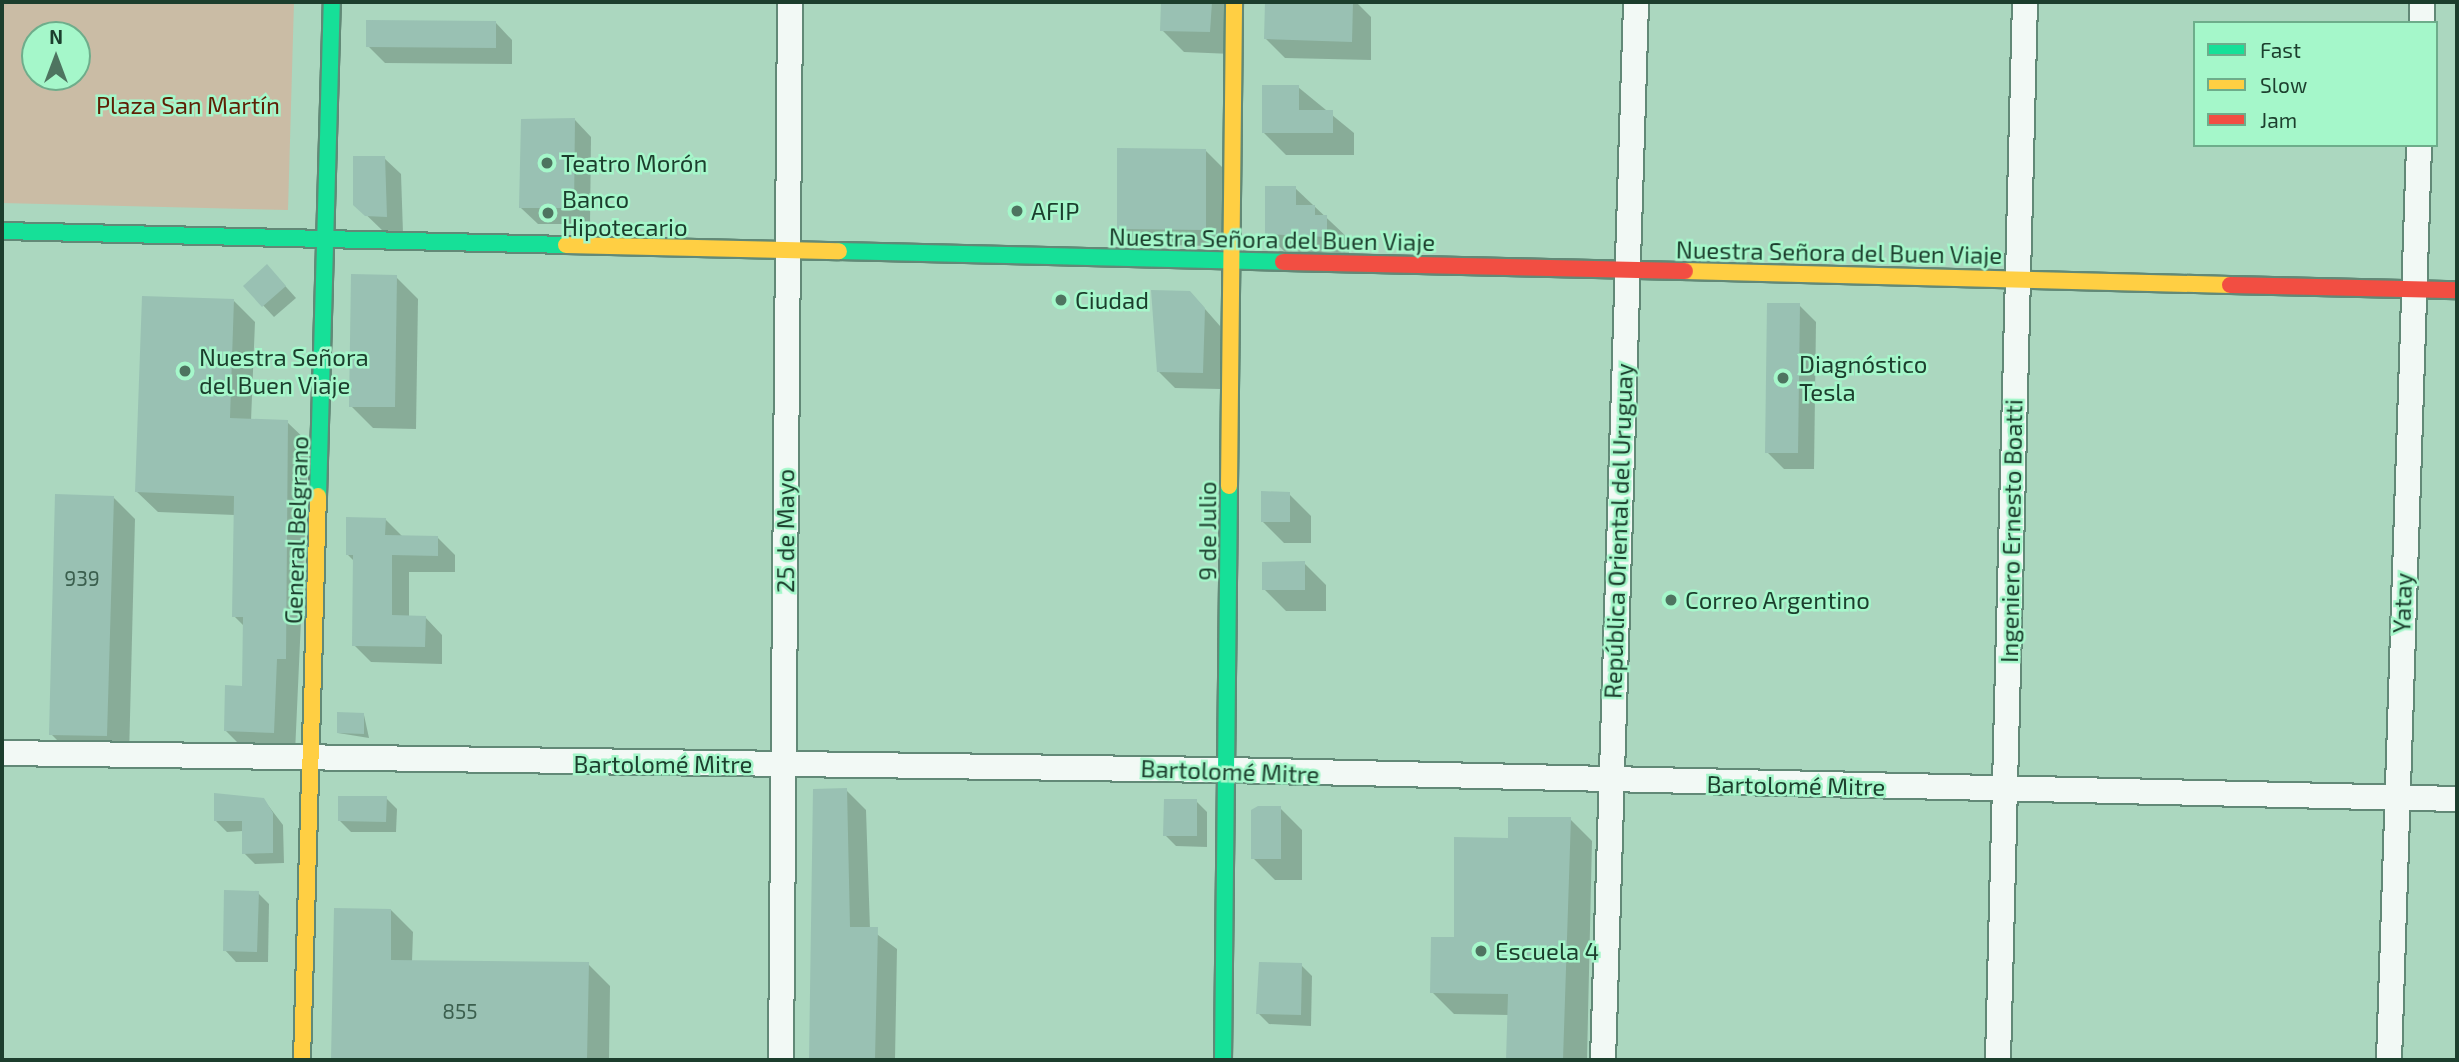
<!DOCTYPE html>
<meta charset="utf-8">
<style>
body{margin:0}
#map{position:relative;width:2459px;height:1062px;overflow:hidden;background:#abd7bf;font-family:"Exo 2",sans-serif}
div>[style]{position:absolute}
.green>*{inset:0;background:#cabca5}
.shadow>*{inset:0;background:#0003}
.building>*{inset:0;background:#99c1b3}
.roads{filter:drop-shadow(2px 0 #628977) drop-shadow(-2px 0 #628977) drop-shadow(0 2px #628977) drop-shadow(0 -2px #628977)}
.street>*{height:24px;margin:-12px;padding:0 12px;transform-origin:12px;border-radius:12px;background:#f2f9f5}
.fast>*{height:16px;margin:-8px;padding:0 8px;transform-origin:8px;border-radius:8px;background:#16e098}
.slow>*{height:16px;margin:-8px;padding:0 8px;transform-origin:8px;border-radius:8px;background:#ffcf43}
.jam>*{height:16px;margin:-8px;padding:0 8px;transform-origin:8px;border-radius:8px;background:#f24e42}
.dots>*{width:19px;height:19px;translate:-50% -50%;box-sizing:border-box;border:4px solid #a5f7ca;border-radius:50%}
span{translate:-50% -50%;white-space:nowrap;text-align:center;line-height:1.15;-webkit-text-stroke:5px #a5f7ca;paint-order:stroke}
.number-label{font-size:21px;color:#3b5f4e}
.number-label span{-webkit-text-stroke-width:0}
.park-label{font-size:24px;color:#5f1f05}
.poi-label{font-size:24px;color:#1c3e2d}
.left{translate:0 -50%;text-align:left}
.street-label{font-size:24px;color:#1c3e2d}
.frame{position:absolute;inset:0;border:4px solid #1c3e2d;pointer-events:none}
.legend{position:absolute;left:2193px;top:21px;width:245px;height:126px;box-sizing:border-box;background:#a5f7ca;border:2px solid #6ead8b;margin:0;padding:9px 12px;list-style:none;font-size:21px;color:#1c3e2d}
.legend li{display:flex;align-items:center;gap:14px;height:35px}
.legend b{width:35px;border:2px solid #6ead8b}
.north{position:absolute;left:21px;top:21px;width:70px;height:70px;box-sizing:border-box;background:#a5f7ca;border:2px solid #6ead8b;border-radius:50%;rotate:0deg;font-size:19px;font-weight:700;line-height:28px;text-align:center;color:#1c3e2d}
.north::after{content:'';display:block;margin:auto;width:24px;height:32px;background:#4e7460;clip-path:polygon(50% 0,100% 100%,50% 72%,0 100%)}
</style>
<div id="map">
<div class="green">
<div style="clip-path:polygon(evenodd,2px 2px,294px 2px,288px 210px,2px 203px,2px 2px,35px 35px,77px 35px,77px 77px,35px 77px,35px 35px)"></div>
</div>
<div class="shadow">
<div style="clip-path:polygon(1163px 2px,1231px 2px,1232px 54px,1184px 52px,1162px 30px)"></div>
<div style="clip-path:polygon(1267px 2px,1356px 2px,1371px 17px,1371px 60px,1285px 58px,1265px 38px)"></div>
<div style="clip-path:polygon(496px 23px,512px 40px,512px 64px,385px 63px,368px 46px)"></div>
<div style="clip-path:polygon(1298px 87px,1354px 133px,1354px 155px,1286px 155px,1264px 133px)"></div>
<div style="clip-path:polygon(575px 120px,591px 137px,590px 224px,538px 224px,521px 208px)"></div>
<div style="clip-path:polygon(1205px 150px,1222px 167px,1222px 246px,1136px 245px,1119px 229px)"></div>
<div style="clip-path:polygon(384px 158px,401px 174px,403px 233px,384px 232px,355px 204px)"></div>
<div style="clip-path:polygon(1295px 188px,1349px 239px,1349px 258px,1288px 255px,1266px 233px)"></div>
<div style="clip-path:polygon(396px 277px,418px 299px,416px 429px,373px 428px,351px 406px)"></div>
<div style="clip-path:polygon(278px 278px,296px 298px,274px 317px,245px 286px)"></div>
<div style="clip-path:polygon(1190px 292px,1220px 326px,1220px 389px,1175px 388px,1159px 372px)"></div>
<div style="clip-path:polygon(234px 301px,255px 322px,251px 421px,287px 422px,309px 443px,295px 753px,247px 752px,226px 731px,244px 688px,245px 627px,234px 616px,235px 515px,158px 512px,136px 491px)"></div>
<div style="clip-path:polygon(1799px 305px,1816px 322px,1814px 469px,1784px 469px,1767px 452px)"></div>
<div style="clip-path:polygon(1289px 494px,1311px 516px,1311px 543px,1284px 543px,1262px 521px)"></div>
<div style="clip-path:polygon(113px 497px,135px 519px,129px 757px,73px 756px,51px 734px)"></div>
<div style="clip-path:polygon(385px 519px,403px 537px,437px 537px,455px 555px,455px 572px,409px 572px,409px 617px,425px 617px,442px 635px,442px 664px,371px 662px,354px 645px,355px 562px,347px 554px)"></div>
<div style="clip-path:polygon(1304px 563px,1326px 585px,1326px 611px,1286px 611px,1264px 589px)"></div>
<div style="clip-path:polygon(364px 715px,369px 738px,338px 733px)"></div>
<div style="clip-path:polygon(815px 790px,846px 790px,866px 810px,870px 929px,897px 949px,895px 1060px,811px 1060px)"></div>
<div style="clip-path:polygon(386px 798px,397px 809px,396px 832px,351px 832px,340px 821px)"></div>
<div style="clip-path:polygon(264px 800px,283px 825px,284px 863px,255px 864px,244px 853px,243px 831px,227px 832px,216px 821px)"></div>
<div style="clip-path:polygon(1196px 801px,1207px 812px,1207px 847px,1176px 846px,1165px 835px)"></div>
<div style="clip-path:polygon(1280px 808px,1302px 830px,1302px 880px,1275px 880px,1253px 858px)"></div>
<div style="clip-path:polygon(1570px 819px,1592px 841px,1587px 1060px,1508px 1060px,1509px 1015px,1454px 1014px,1432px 992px,1510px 840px)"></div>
<div style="clip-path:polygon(258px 893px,269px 904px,268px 962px,236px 962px,225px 950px)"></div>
<div style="clip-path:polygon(336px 910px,391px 910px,413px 932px,412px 962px,588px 964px,610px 986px,609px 1060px,333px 1060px)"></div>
<div style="clip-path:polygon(1301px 965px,1312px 976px,1311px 1026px,1269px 1024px,1258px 1013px)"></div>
</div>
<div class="building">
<div style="clip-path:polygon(1161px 2px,1212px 2px,1210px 32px,1160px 31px)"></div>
<div style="clip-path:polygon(1265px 2px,1353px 2px,1352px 42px,1264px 39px)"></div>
<div style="clip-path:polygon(366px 20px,496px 21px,496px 48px,366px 47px)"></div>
<div style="clip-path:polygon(1262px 85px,1299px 85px,1299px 110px,1333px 110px,1333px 133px,1262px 133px)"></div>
<div style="clip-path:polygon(575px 118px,574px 208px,519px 208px,521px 119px)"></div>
<div style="clip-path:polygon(1117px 148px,1206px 149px,1206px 230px,1117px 229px)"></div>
<div style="clip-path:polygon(353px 156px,385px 156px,387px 217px,365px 216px,353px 205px)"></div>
<div style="clip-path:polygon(1265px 186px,1296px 186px,1296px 205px,1315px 205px,1315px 215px,1327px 215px,1327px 237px,1265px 234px)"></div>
<div style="clip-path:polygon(267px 264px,286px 286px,262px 307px,243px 286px)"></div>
<div style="clip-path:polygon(351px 274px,397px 275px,395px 407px,349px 407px)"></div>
<div style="clip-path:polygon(1151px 290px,1190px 291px,1205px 308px,1203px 373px,1157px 372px)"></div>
<div style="clip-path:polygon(142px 296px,234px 299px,230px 418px,288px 420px,286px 659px,277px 659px,274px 733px,224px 731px,225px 685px,242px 686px,243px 617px,232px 617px,234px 496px,135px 492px)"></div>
<div style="clip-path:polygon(1767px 303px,1800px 303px,1798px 453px,1765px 453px)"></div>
<div style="clip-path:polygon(1261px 491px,1290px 492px,1290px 522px,1261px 522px)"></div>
<div style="clip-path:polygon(55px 494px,114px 496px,107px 736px,49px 735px)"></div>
<div style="clip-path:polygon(346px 517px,386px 518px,385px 535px,438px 536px,438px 556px,392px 555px,392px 615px,426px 616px,425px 647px,352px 646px,353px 555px,346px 555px)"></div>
<div style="clip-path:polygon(1305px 561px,1305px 590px,1262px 590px,1262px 562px)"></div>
<div style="clip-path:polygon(337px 712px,364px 713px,364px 734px,337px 733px)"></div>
<div style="clip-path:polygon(847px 788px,850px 927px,878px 927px,875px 1060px,809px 1060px,813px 789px)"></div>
<div style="clip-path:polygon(214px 793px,264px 798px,273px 813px,273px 853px,242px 854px,242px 821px,214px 821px)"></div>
<div style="clip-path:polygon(338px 796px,387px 796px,386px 822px,338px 821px)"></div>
<div style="clip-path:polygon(1164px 799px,1197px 799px,1197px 836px,1163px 836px)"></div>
<div style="clip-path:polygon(1258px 806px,1281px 806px,1281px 859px,1251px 859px,1251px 810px)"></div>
<div style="clip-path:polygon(1508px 817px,1571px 817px,1563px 1060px,1506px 1060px,1508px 994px,1430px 993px,1431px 937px,1454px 937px,1454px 837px,1508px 838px)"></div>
<div style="clip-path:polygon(224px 890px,259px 891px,257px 952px,223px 951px)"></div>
<div style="clip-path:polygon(334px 908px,391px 909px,391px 960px,589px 962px,587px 1060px,331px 1060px)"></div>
<div style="clip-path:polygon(1259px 962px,1302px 963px,1301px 1015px,1256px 1014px)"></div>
</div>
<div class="roads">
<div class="street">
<div style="left:2422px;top:23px;width:21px;rotate:-90deg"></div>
<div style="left:2px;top:753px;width:1225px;rotate:0.8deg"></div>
<div style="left:1227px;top:770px;width:1230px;rotate:1.35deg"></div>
<div style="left:781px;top:1060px;width:1058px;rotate:-89.51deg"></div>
<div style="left:1603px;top:1060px;width:1059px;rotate:-88.21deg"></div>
<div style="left:1998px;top:1060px;width:1058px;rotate:-88.54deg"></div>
<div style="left:2389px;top:1060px;width:915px;rotate:-88.12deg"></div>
</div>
<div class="fast">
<div style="left:2px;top:231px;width:564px;rotate:1.42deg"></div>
<div style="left:839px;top:251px;width:444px;rotate:1.4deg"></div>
<div style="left:318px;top:496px;width:494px;rotate:-88.4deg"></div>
<div style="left:1223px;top:1060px;width:574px;rotate:-89.4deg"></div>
</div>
<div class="slow">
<div style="left:566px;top:245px;width:273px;rotate:1.3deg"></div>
<div style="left:1685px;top:271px;width:545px;rotate:1.47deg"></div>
<div style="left:1229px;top:486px;width:484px;rotate:-89.4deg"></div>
<div style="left:302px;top:1060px;width:564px;rotate:-88.38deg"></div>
</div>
<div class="jam">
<div style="left:1283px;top:262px;width:402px;rotate:1.3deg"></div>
<div style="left:2230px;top:285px;width:227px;rotate:1.3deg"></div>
</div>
</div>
<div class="dots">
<div style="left:547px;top:163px;background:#4e7460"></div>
<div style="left:1017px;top:211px;background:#4e7460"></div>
<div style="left:548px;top:213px;background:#4e7460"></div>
<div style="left:1061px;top:300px;background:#4e7460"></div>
<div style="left:185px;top:371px;background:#4e7460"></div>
<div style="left:1783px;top:378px;background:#4e7460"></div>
<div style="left:1671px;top:600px;background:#4e7460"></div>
<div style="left:1481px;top:951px;background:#4e7460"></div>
</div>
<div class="number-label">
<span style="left:82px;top:578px">939</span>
<span style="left:460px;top:1011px">855</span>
</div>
<div class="park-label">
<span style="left:188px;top:105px">Plaza San Martín</span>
</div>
<div class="poi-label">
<span class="left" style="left:561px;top:163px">Teatro Morón</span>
<span class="left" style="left:562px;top:213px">Banco<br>Hipotecario</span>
<span class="left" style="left:1031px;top:211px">AFIP</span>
<span class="left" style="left:1075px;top:300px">Ciudad</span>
<span class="left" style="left:199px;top:371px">Nuestra Señora<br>del Buen Viaje</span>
<span class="left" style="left:1799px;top:378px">Diagnóstico<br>Tesla</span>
<span class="left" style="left:1685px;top:600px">Correo Argentino</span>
<span class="left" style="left:1495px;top:951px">Escuela 4</span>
</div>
<div class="street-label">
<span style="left:1272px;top:239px;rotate:1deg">Nuestra Señora del Buen Viaje</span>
<span style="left:1839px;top:252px;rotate:1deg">Nuestra Señora del Buen Viaje</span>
<span style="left:296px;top:530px;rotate:-88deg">General Belgrano</span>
<span style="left:785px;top:531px;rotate:-90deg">25 de Mayo</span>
<span style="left:1207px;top:531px;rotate:-90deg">9 de Julio</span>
<span style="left:1618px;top:531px;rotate:-88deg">República Oriental del Uruguay</span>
<span style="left:2011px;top:531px;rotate:-89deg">Ingeniero Ernesto Boatti</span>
<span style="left:2402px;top:603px;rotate:-88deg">Yatay</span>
<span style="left:663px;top:764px">Bartolomé Mitre</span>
<span style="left:1230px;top:771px;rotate:2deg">Bartolomé Mitre</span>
<span style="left:1796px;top:785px;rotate:1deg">Bartolomé Mitre</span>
</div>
<div class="frame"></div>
<ul class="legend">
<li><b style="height:9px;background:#16e098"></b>Fast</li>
<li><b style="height:9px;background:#ffcf43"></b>Slow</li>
<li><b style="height:9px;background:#f24e42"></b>Jam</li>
</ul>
<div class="north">N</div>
</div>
